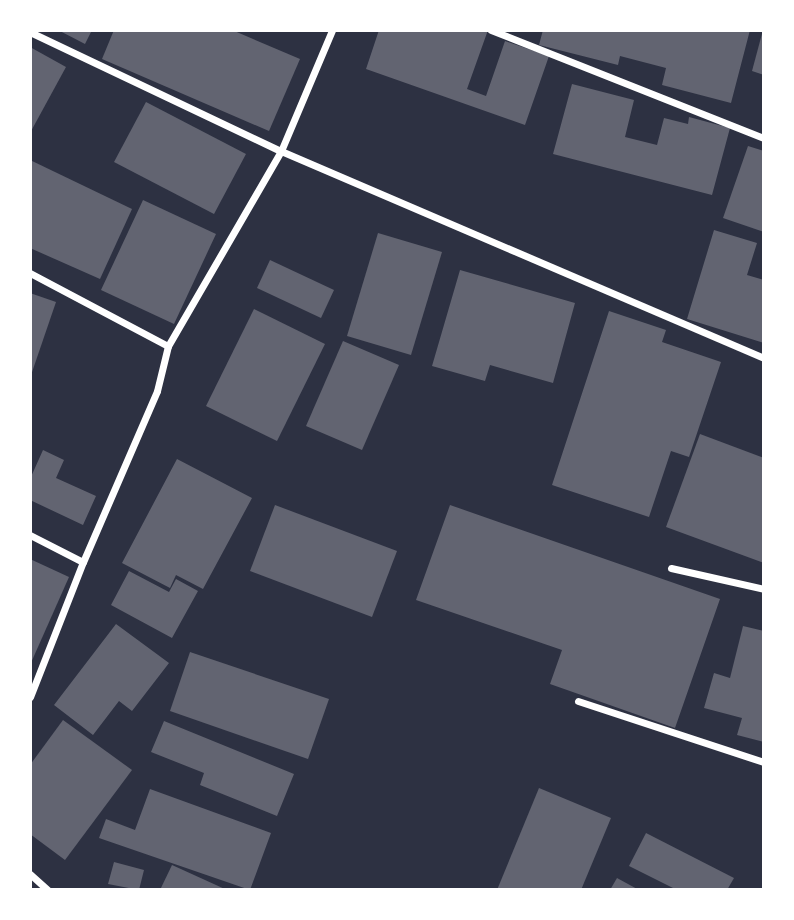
<!DOCTYPE html>
<style>
body{margin:0}
#map{position:relative;width:794px;height:920px;overflow:hidden;background:#2d3142;font-family:"Fira Sans Condensed",sans-serif}
div>[style]{position:absolute}
.building>*{inset:0;background:#626471}
.minor>*{height:7px;margin:-3.5px;padding:0 3.5px;transform-origin:3.5px;border-radius:3.5px;background:#fff}
span{translate:-50% -50%;white-space:nowrap;text-align:center;line-height:1.15;-webkit-text-stroke:7px #fff;paint-order:stroke}
.frame{position:absolute;inset:0;border:32px solid #fff;pointer-events:none}
</style>
<div id="map">
<div class="building">
<div style="clip-path:polygon(58px 30px,92px 30px,85px 44px)"></div>
<div style="clip-path:polygon(114px 30px,232px 30px,300px 59px,269px 131px,102px 59px)"></div>
<div style="clip-path:polygon(379px 30px,488px 30px,467px 89px,486px 96px,505px 41px,549px 56px,525px 125px,366px 69px)"></div>
<div style="clip-path:polygon(543px 30px,750px 30px,731px 103px,662px 85px,666px 68px,620px 56px,618px 65px,539px 45px)"></div>
<div style="clip-path:polygon(763px 30px,764px 30px,764px 75px,752px 71px)"></div>
<div style="clip-path:polygon(30px 47px,66px 67px,30px 133px)"></div>
<div style="clip-path:polygon(572px 84px,634px 100px,625px 137px,657px 145px,664px 118px,688px 124px,689px 117px,730px 128px,712px 195px,553px 154px)"></div>
<div style="clip-path:polygon(146px 102px,246px 154px,214px 214px,114px 162px)"></div>
<div style="clip-path:polygon(748px 146px,764px 151px,764px 232px,723px 218px)"></div>
<div style="clip-path:polygon(30px 160px,132px 209px,100px 279px,30px 248px)"></div>
<div style="clip-path:polygon(143px 200px,216px 234px,174px 324px,101px 290px)"></div>
<div style="clip-path:polygon(714px 230px,757px 243px,747px 275px,764px 280px,764px 343px,687px 319px)"></div>
<div style="clip-path:polygon(378px 233px,442px 252px,411px 355px,347px 336px)"></div>
<div style="clip-path:polygon(270px 260px,334px 290px,321px 318px,257px 288px)"></div>
<div style="clip-path:polygon(460px 270px,575px 303px,553px 383px,490px 365px,485px 381px,432px 366px)"></div>
<div style="clip-path:polygon(30px 293px,56px 302px,30px 378px)"></div>
<div style="clip-path:polygon(254px 309px,325px 344px,277px 441px,206px 406px)"></div>
<div style="clip-path:polygon(609px 311px,666px 330px,662px 342px,721px 362px,689px 457px,671px 451px,649px 517px,552px 485px)"></div>
<div style="clip-path:polygon(343px 341px,399px 365px,362px 450px,306px 426px)"></div>
<div style="clip-path:polygon(700px 434px,764px 458px,764px 563px,666px 527px)"></div>
<div style="clip-path:polygon(43px 450px,64px 460px,56px 478px,96px 496px,83px 525px,30px 500px,30px 479px)"></div>
<div style="clip-path:polygon(177px 459px,252px 498px,203px 589px,176px 575px,170px 588px,122px 563px)"></div>
<div style="clip-path:polygon(275px 505px,397px 551px,372px 617px,250px 571px)"></div>
<div style="clip-path:polygon(450px 505px,720px 599px,675px 728px,550px 684px,562px 650px,416px 600px)"></div>
<div style="clip-path:polygon(30px 559px,69px 577px,30px 665px)"></div>
<div style="clip-path:polygon(129px 571px,169px 592px,176px 579px,198px 591px,172px 638px,111px 605px)"></div>
<div style="clip-path:polygon(116px 624px,169px 663px,132px 711px,119px 701px,93px 735px,54px 705px)"></div>
<div style="clip-path:polygon(743px 626px,764px 631px,764px 742px,737px 735px,742px 718px,704px 708px,714px 673px,730px 678px)"></div>
<div style="clip-path:polygon(190px 652px,329px 699px,308px 759px,170px 711px)"></div>
<div style="clip-path:polygon(63px 720px,132px 770px,65px 860px,30px 834px,30px 765px)"></div>
<div style="clip-path:polygon(164px 721px,294px 774px,277px 816px,200px 785px,204px 773px,151px 752px)"></div>
<div style="clip-path:polygon(539px 788px,611px 818px,581px 890px,497px 890px)"></div>
<div style="clip-path:polygon(150px 789px,271px 833px,250px 890px,99px 838px,106px 819px,135px 830px)"></div>
<div style="clip-path:polygon(646px 833px,734px 878px,727px 890px,677px 890px,629px 866px)"></div>
<div style="clip-path:polygon(114px 862px,144px 870px,139px 890px,108px 884px)"></div>
<div style="clip-path:polygon(172px 865px,227px 890px,160px 890px)"></div>
<div style="clip-path:polygon(617px 878px,639px 890px,610px 890px)"></div>
</div>
<div class="minor">
<div style="left:491px;top:30px;width:294px;rotate:21.6deg"></div>
<div style="left:30px;top:32px;width:278px;rotate:25.4deg"></div>
<div style="left:281px;top:151px;width:525px;rotate:23.2deg"></div>
<div style="left:30px;top:273px;width:156px;rotate:27.9deg"></div>
<div style="left:30px;top:535px;width:59px;rotate:27deg"></div>
<div style="left:671px;top:568px;width:95px;rotate:12.7deg"></div>
<div style="left:30px;top:697px;width:145px;rotate:-68.6deg"></div>
<div style="left:83px;top:562px;width:186px;rotate:-66.6deg"></div>
<div style="left:157px;top:391px;width:46px;rotate:-76.3deg"></div>
<div style="left:168px;top:346px;width:225px;rotate:-59.9deg"></div>
<div style="left:281px;top:151px;width:131px;rotate:-67.1deg"></div>
<div style="left:578px;top:701px;width:196px;rotate:18.2deg"></div>
<div style="left:30px;top:874px;width:24px;rotate:42deg"></div>
</div>
<div class="frame"></div>
</div>
